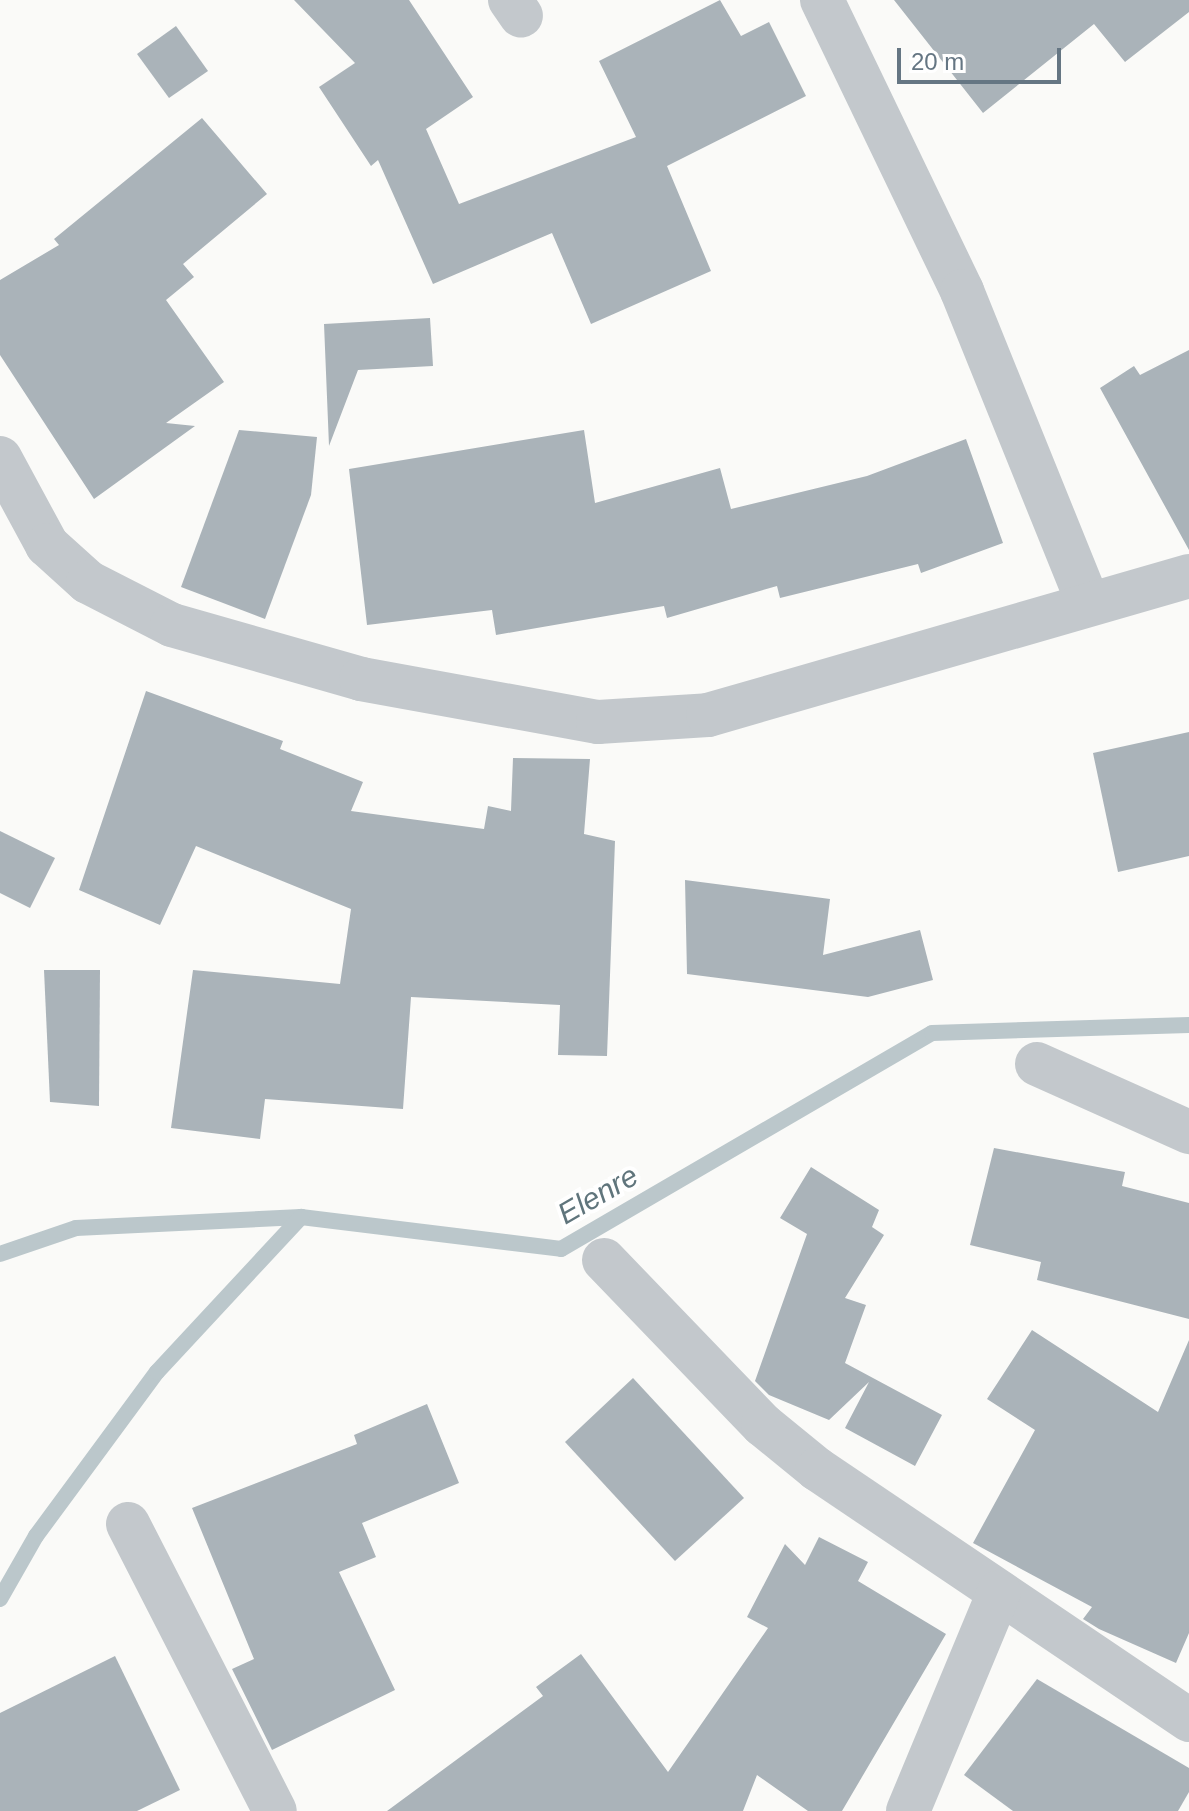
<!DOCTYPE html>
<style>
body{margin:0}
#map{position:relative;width:1189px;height:1811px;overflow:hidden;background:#fafaf8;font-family:Helvetica,sans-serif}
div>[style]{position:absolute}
.stream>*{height:16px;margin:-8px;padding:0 8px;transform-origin:8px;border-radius:8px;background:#bbc7cb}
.building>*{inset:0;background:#aab3b9}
.street>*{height:44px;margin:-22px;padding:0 22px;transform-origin:22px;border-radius:22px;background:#c3c8cc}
span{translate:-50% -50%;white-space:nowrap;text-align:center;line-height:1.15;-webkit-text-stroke:8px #fff;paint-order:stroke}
.water-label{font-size:30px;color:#60757c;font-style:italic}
.scale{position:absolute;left:897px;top:48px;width:164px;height:36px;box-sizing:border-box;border:4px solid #657683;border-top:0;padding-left:10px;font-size:24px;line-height:28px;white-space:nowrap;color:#657683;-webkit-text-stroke:6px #fff;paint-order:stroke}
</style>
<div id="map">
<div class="stream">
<div style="left:0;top:1254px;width:80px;rotate:-18.9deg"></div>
<div style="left:76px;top:1228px;width:225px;rotate:-2.8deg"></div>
<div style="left:301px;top:1217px;width:262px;rotate:7deg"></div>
<div style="left:561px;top:1249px;width:429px;rotate:-30.2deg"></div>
<div style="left:932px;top:1033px;width:257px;rotate:-1.8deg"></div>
<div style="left:0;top:1599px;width:73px;rotate:-60.3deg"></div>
<div style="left:36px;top:1536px;width:204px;rotate:-53.6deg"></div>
<div style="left:157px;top:1372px;width:212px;rotate:-47.1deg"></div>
</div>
<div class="building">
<div style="clip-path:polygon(294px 0,409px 0,473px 97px,426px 129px,459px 204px,636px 137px,599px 61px,720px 0,741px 36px,769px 22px,806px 96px,667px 166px,711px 271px,591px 324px,552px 233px,433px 284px,378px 160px,371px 166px,319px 87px,355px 63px)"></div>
<div style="clip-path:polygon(894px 0,1189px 0,1189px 12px,1125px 62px,1094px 24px,983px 113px)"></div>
<div style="clip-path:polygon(176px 26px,208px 71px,169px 98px,137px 54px)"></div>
<div style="clip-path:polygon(202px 118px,267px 194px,183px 264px,194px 277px,166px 300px,224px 382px,166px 423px,195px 426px,94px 499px,0 355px,0 280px,59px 245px,54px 239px)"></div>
<div style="clip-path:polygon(430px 318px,433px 366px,358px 370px,329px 446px,324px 324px)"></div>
<div style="clip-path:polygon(1189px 350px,1189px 550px,1100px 388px,1134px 366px,1140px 375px)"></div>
<div style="clip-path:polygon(239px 430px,317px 437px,311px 495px,265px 619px,181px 587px)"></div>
<div style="clip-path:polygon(584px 430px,595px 503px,720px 468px,731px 509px,867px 476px,966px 439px,1003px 543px,921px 573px,918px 564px,780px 598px,777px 586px,667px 618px,664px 606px,496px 635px,492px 610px,367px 625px,349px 469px)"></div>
<div style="clip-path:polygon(146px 691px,283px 741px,280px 749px,363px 782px,351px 811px,484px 829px,488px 806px,511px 811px,513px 758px,590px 759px,584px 834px,615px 841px,607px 1056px,558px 1055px,560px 1005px,411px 997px,403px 1109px,265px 1099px,260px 1139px,171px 1128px,193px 970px,340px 984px,351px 909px,196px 846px,160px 925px,79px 890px)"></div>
<div style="clip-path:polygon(1189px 732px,1189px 856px,1118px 872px,1093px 753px)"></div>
<div style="clip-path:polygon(0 831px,55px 858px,30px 908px,0 893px)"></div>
<div style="clip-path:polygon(685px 880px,830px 899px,823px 955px,920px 930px,933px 980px,868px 997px,687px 974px)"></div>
<div style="clip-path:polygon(44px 970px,100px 970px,99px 1106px,50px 1102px)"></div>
<div style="clip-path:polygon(994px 1148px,1125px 1172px,1122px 1186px,1189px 1203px,1189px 1319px,1037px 1280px,1041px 1262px,970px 1245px)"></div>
<div style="clip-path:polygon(811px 1167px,879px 1210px,872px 1227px,884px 1235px,845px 1298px,866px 1305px,845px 1363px,942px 1415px,915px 1466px,845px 1428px,869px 1382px,829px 1420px,769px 1395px,755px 1381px,807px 1234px,780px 1218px)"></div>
<div style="clip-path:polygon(1032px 1330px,1158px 1412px,1189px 1340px,1189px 1633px,1176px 1663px,1099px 1629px,1083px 1619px,1092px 1607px,973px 1543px,1035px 1430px,987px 1399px)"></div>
<div style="clip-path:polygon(633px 1378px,744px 1498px,675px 1561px,565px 1442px)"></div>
<div style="clip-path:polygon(427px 1404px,459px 1483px,362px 1523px,376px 1557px,339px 1572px,395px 1690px,272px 1750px,232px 1669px,254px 1659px,192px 1508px,357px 1444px,354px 1435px)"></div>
<div style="clip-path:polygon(819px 1537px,868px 1562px,858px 1581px,946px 1634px,842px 1811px,808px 1811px,757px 1775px,743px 1811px,387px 1811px,543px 1696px,536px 1687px,581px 1654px,668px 1772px,768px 1628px,747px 1617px,785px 1544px,805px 1565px)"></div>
<div style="clip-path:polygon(115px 1656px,180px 1790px,137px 1811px,0 1811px,0 1713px)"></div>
<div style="clip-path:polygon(1037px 1679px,1189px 1768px,1189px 1792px,1178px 1811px,1013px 1811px,964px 1775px)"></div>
</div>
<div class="street">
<div style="left:510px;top:0;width:19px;rotate:55deg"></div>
<div style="left:822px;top:0;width:323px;rotate:64.3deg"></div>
<div style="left:962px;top:291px;width:336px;rotate:68deg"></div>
<div style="left:0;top:458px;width:99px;rotate:61.6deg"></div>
<div style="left:47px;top:545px;width:55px;rotate:42.1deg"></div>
<div style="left:88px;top:582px;width:94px;rotate:27.1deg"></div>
<div style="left:172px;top:625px;width:197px;rotate:15.9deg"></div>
<div style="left:361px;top:679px;width:241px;rotate:10.3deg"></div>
<div style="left:598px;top:722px;width:110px;rotate:-3.6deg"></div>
<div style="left:708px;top:715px;width:501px;rotate:-16.12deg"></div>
<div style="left:1037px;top:1064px;width:167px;rotate:24.1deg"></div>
<div style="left:604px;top:1260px;width:229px;rotate:46.1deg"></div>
<div style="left:763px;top:1425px;width:70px;rotate:39.2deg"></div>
<div style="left:817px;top:1469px;width:449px;rotate:34deg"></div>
<div style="left:128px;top:1524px;width:322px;rotate:62.9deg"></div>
<div style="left:908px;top:1811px;width:237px;rotate:-67.4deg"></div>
</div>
<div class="water-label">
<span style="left:598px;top:1195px;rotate:-30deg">Elenre</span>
</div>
<div class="scale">20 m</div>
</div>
